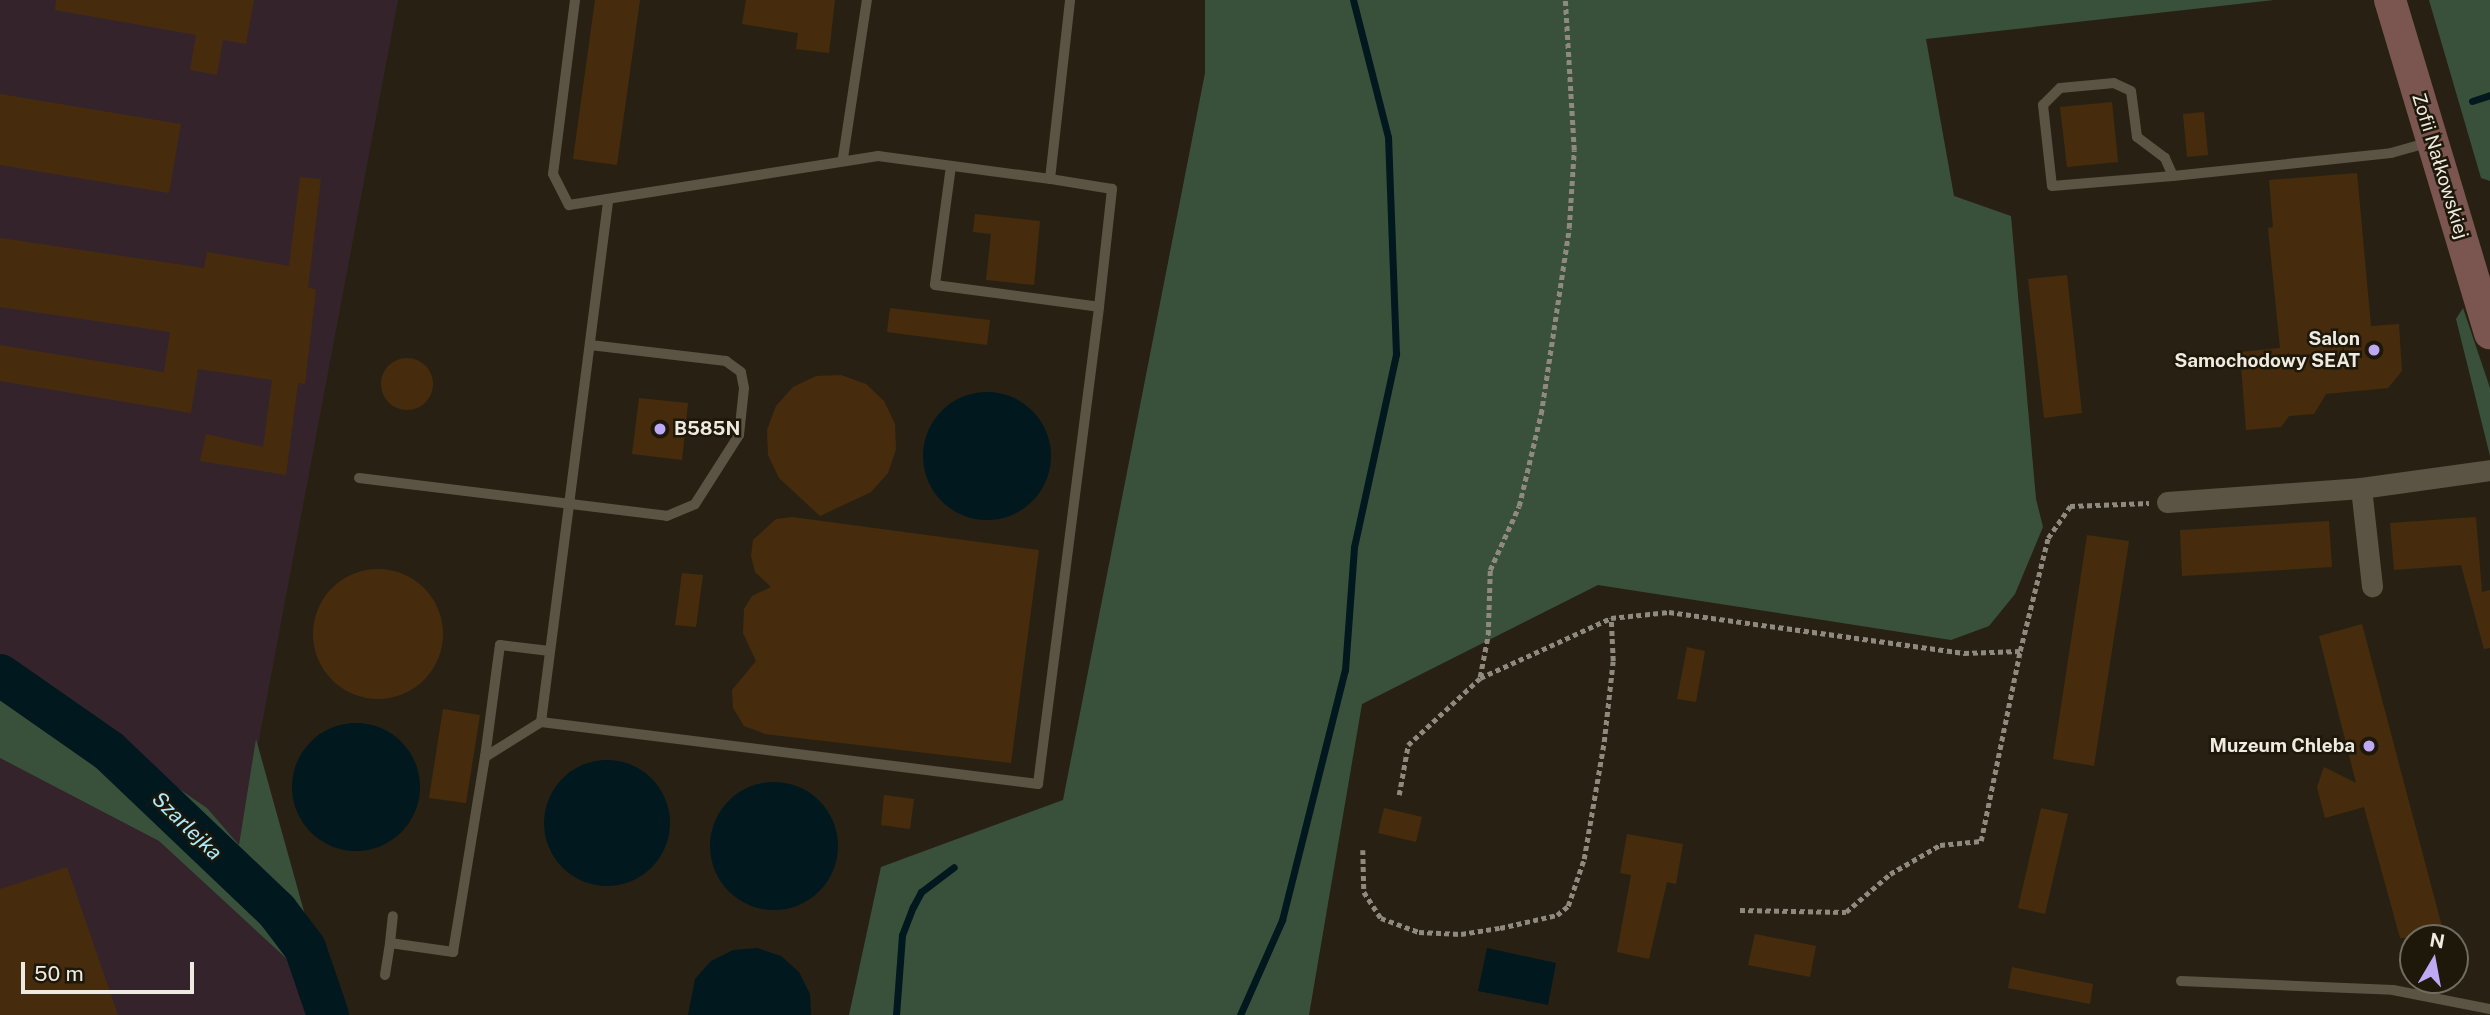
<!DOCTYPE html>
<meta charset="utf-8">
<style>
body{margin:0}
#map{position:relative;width:2490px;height:1015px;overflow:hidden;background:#282113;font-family:"Public Sans",sans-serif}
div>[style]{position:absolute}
.commercial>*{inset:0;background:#35232c}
.green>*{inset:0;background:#39513b}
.water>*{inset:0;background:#00181e}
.round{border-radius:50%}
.stream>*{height:7px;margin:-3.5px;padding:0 3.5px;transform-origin:3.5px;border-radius:3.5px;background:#00181e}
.river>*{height:42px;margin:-21px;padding:0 21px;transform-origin:21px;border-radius:21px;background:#00181e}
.building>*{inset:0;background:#462c0d}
.path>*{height:4.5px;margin-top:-2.25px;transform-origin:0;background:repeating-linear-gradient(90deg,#8f897e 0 5px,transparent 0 8.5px)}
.lane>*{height:10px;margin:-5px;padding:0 5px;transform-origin:5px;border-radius:5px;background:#5b5343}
.street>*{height:21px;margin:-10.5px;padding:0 10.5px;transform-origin:10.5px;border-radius:10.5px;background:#5b5343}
.secondary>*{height:32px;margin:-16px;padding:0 16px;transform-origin:16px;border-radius:16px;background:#7b5650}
.dots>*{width:19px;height:19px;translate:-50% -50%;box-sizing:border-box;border:4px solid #1e180a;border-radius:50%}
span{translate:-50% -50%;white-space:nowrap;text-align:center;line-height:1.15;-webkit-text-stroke:5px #1e180a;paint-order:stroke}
.street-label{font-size:19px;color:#eeeae1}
.poi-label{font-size:19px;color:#eeeae1;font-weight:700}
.right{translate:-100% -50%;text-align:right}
.left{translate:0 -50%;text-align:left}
.water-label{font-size:21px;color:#aaecfe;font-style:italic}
.north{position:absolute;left:2399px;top:924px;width:70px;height:70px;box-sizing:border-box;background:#1e180a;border:2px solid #716c60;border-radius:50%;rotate:10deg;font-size:19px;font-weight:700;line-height:28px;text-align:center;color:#eeeae1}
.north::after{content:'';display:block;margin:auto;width:24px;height:32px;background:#bea9f4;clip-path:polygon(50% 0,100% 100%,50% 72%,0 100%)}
.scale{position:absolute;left:21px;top:962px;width:173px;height:32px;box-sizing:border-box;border:4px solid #eeeae1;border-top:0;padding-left:9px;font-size:21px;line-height:24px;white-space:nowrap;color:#eeeae1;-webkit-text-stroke:5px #1e180a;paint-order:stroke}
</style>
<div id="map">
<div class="commercial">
<div style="clip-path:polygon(0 0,398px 0,239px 846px,207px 808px,0 666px)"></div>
<div style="clip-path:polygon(0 758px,159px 841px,314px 984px,325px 1015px,0 1015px)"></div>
</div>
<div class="green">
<div style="clip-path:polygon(1205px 0,2274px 0,1926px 39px,1954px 196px,2011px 216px,2036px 499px,2043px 527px,2015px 594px,1989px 626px,1951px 640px,1598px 585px,1362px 704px,1309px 1015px,849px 1015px,881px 867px,1063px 800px,1205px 73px)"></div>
<div style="clip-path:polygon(2429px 0,2490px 0,2490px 181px,2481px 178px)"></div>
<div style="clip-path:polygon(2463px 308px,2490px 388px,2490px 456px,2456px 319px)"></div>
<div style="clip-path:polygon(0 666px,207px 808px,239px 845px,256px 739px,320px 969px,340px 1015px,325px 1015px,314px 984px,159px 841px,0 758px)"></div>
</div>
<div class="water">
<div class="round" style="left:923px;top:392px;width:128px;height:128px"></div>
<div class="round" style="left:292px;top:723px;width:128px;height:128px"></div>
<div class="round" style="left:544px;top:760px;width:126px;height:126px"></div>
<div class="round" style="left:710px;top:782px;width:128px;height:128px"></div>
<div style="clip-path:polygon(757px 948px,781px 956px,799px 972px,810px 994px,811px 1015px,688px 1015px,695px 979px,711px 961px,733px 950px)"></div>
<div style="clip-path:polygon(1487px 948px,1556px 963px,1548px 1005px,1478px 991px)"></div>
</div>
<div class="stream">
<div style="left:2472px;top:101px;width:19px;rotate:-18deg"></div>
<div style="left:896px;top:1015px;width:80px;rotate:-85.7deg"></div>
<div style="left:902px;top:935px;width:30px;rotate:-69deg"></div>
<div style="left:913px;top:907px;width:17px;rotate:-62deg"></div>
<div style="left:921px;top:892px;width:41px;rotate:-37.1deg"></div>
<div style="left:1240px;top:1015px;width:104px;rotate:-66.1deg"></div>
<div style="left:1282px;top:920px;width:258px;rotate:-75.9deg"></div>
<div style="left:1345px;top:670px;width:123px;rotate:-85.8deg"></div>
<div style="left:1354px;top:547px;width:198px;rotate:-77.7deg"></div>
<div style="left:1396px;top:354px;width:217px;rotate:-92.1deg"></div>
<div style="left:1388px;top:137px;width:141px;rotate:-104.3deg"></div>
</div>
<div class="river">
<div style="left:0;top:675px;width:133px;rotate:34.9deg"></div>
<div style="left:109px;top:751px;width:232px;rotate:43.6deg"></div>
<div style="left:277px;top:911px;width:46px;rotate:52.9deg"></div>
<div style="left:305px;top:948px;width:71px;rotate:71.1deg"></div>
</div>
<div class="building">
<div style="clip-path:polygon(56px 0,254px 0,246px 44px,223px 40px,217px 75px,190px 70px,196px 35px,55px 10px)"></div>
<div style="clip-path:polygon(595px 0,640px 0,617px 165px,573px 159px)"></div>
<div style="clip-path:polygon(746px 0,835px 0,829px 53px,796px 49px,798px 33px,742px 24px)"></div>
<div style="clip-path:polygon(0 94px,181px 124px,169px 193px,0 165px)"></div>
<div style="clip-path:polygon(2112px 102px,2118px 162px,2067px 167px,2060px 107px)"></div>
<div style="clip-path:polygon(2204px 112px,2208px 155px,2187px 157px,2183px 114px)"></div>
<div style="clip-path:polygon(2357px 173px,2371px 326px,2399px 324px,2402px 371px,2388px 388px,2326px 394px,2314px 414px,2289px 416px,2281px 427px,2246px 430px,2240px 352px,2280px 348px,2268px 228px,2273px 227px,2269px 180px)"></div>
<div style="clip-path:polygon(300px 177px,321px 179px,308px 288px,316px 289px,305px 384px,298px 383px,286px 475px,200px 461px,206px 434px,263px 447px,272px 380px,198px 369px,191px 413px,0 381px,0 345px,164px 372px,170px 332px,0 307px,0 238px,204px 268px,207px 252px,289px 266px)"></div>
<div style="clip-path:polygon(975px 214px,1040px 221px,1034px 285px,986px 280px,991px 234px,973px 232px)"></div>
<div style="clip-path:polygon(2067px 275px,2082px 413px,2044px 418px,2028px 279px)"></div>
<div style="clip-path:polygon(890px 308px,990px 320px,987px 345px,887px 332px)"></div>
<div class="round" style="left:381px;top:358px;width:52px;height:52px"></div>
<div style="clip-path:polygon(841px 375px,866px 384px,884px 401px,895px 424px,896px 449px,888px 473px,871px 492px,820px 516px,779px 478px,768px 455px,767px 430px,776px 406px,793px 387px,816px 376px)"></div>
<div style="clip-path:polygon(639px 398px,688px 403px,682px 460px,632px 454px)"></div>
<div style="clip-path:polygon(792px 517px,1039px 550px,1011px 763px,765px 734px,744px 726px,733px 708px,732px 690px,756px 661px,743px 633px,744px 609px,752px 596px,771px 587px,755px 572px,751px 556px,753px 540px,776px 519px)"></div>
<div style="clip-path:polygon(2476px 517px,2482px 592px,2490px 590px,2490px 648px,2484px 649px,2461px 565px,2394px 570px,2390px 523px)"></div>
<div style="clip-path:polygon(2329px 521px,2332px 567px,2182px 576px,2180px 530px)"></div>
<div style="clip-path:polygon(2087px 535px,2129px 541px,2094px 766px,2053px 759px)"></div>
<div class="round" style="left:313px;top:569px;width:130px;height:130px"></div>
<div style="clip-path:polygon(682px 573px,703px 575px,696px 627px,675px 625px)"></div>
<div style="clip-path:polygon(2362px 624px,2445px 938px,2400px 938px,2364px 807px,2325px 818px,2317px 787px,2324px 767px,2356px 783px,2319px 636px)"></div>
<div style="clip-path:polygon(1687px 647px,1705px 651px,1696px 702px,1677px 699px)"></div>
<div style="clip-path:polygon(443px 709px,480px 715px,466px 803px,429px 798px)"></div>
<div style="clip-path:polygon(884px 795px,914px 799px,910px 829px,881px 825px)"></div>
<div style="clip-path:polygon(1384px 808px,1422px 817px,1416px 842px,1378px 833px)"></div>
<div style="clip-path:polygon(2041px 808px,2068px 814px,2045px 914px,2018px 908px)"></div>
<div style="clip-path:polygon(1627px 834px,1683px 844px,1676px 884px,1667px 882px,1649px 959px,1617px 952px,1631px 875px,1620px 873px)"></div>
<div style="clip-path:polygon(67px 867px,118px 1015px,0 1015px,0 889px)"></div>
<div style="clip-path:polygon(1755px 934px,1816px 946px,1810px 977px,1748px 965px)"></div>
<div style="clip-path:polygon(2012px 967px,2093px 984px,2090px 1004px,2008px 988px)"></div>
</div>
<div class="path">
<div style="left:1480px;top:677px;width:43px;rotate:-79.2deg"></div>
<div style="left:1488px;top:635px;width:65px;rotate:-88.2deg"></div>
<div style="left:1490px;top:570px;width:70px;rotate:-65.6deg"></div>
<div style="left:1519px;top:506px;width:95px;rotate:-76.6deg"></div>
<div style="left:1541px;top:414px;width:188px;rotate:-81.4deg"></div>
<div style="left:1569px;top:228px;width:78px;rotate:-86.3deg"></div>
<div style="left:1574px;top:150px;width:150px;rotate:-93.4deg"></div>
<div style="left:1399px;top:795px;width:51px;rotate:-79.8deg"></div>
<div style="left:1408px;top:745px;width:98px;rotate:-42.9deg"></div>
<div style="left:1480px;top:678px;width:144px;rotate:-24.6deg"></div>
<div style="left:1611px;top:618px;width:58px;rotate:-5.9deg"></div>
<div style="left:1669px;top:612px;width:298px;rotate:7.9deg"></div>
<div style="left:1964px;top:653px;width:56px;rotate:-2deg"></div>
<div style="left:2020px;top:651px;width:116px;rotate:-76.1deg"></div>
<div style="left:2048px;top:538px;width:39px;rotate:-55deg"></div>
<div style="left:2070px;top:506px;width:79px;rotate:-2.2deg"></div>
<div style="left:1363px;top:850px;width:42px;rotate:88.6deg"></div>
<div style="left:1364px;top:892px;width:31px;rotate:57deg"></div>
<div style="left:1381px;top:918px;width:40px;rotate:20.2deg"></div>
<div style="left:1419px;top:932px;width:42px;rotate:2.7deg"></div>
<div style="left:1461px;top:934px;width:39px;rotate:-9deg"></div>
<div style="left:1500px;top:928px;width:58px;rotate:-12.8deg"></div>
<div style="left:1557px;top:915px;width:14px;rotate:-39deg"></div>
<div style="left:1568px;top:906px;width:50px;rotate:-71.2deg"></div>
<div style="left:1584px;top:859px;width:119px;rotate:-80.3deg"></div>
<div style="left:1604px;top:742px;width:81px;rotate:-83.7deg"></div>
<div style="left:1613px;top:661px;width:43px;rotate:-92.7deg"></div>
<div style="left:1740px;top:910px;width:106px;rotate:1.1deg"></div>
<div style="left:1846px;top:912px;width:58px;rotate:-40.8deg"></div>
<div style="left:1890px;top:874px;width:58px;rotate:-30.1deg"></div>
<div style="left:1940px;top:845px;width:41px;rotate:-5.6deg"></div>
<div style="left:1981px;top:841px;width:194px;rotate:-78.4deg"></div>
</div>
<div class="lane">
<div style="left:575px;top:0;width:175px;rotate:97.2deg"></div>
<div style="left:553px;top:174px;width:35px;rotate:63deg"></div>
<div style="left:569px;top:205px;width:313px;rotate:-9deg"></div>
<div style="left:878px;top:156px;width:174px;rotate:7.6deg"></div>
<div style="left:1050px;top:179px;width:180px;rotate:-83.6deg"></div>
<div style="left:843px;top:158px;width:160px;rotate:-81.4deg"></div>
<div style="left:951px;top:166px;width:120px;rotate:97.7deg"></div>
<div style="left:935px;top:285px;width:165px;rotate:7.6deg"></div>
<div style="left:1099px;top:307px;width:119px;rotate:-83.7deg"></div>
<div style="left:1112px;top:189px;width:63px;rotate:-170.8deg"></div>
<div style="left:2173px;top:176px;width:20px;rotate:-114deg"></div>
<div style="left:2165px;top:158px;width:35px;rotate:-143deg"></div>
<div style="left:2137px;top:137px;width:46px;rotate:-97.4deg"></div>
<div style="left:2131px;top:91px;width:19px;rotate:-155deg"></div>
<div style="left:2114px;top:83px;width:54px;rotate:174.7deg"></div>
<div style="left:2060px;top:88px;width:24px;rotate:135deg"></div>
<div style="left:2043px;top:105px;width:81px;rotate:83.7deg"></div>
<div style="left:2052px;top:186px;width:121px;rotate:-4.7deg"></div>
<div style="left:2173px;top:176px;width:219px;rotate:-6deg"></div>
<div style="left:2391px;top:153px;width:41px;rotate:-15.8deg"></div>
<div style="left:608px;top:202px;width:524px;rotate:97.34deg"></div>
<div style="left:541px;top:722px;width:501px;rotate:7.11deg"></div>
<div style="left:1038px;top:784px;width:481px;rotate:-82.7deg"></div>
<div style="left:359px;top:478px;width:310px;rotate:7deg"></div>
<div style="left:667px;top:516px;width:30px;rotate:-23deg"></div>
<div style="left:695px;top:504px;width:82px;rotate:-57.5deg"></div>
<div style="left:739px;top:435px;width:47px;rotate:-83.9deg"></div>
<div style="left:744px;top:388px;width:16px;rotate:-101deg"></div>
<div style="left:741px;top:372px;width:19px;rotate:-144deg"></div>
<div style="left:726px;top:361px;width:137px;rotate:-173.3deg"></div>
<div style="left:485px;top:757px;width:113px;rotate:-82.4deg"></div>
<div style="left:500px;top:645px;width:50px;rotate:6.8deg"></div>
<div style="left:390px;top:943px;width:27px;rotate:-84deg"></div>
<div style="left:385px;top:975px;width:32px;rotate:-81deg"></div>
<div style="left:390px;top:943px;width:64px;rotate:8.1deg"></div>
<div style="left:453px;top:952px;width:198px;rotate:-80.7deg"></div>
<div style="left:485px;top:757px;width:66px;rotate:-32deg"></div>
<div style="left:2181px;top:981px;width:212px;rotate:2.4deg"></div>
<div style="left:2393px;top:990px;width:99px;rotate:11.1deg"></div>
</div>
<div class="street">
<div style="left:2361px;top:488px;width:99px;rotate:83.6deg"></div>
<div style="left:2167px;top:502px;width:195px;rotate:-4.1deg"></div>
<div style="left:2361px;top:488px;width:130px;rotate:-7.9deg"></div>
</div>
<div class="secondary">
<div style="left:2390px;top:0;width:348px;rotate:73.3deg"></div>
</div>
<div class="dots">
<div style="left:2374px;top:350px;background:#bea9f4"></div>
<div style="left:660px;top:429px;background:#bea9f4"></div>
<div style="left:2369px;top:746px;background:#bea9f4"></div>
</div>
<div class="street-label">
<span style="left:2440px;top:166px;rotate:73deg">Zofii Nałkowskiej</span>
</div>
<div class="poi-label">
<span class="right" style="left:2360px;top:350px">Salon<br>Samochodowy SEAT</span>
<span class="left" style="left:674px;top:429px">B585N</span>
<span class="right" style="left:2355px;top:746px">Muzeum Chleba</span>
</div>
<div class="water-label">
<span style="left:187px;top:826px;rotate:44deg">Szarlejka</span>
</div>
<div class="north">N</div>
<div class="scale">50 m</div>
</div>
